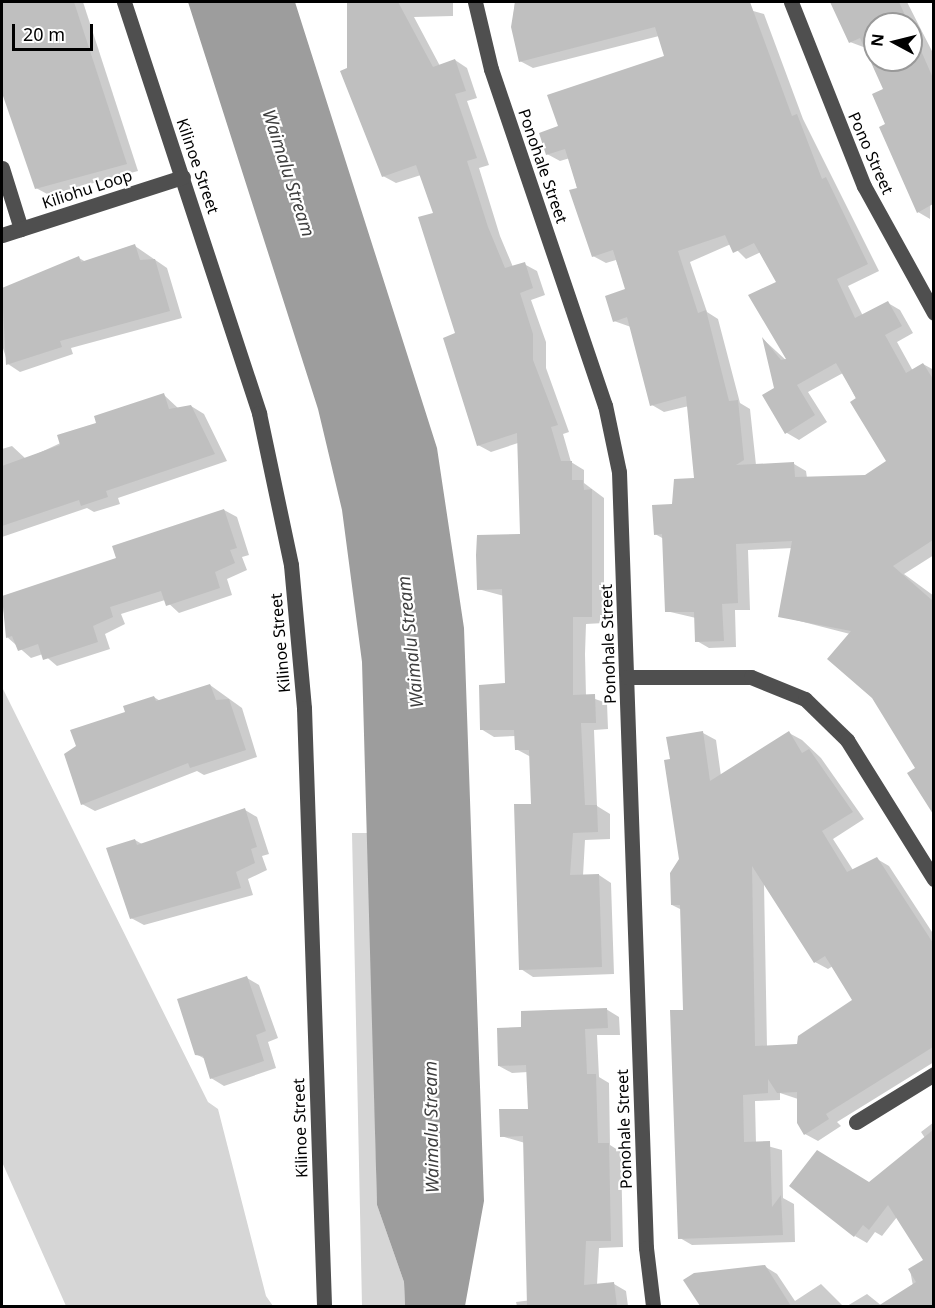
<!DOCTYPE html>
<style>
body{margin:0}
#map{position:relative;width:935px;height:1308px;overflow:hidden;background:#fff;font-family:"Noto Sans",sans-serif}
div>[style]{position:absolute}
.green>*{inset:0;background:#d6d6d6}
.water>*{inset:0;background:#9d9d9d}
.shadow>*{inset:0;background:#0003}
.building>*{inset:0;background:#bfbfbf}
.minor>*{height:15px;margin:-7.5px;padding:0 7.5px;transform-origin:7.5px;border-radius:7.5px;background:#4f4f4f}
span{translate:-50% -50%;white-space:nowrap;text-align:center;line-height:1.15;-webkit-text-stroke:4.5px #fff;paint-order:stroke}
.street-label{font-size:16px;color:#000}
.water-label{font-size:18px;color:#3e3e3e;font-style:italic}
.frame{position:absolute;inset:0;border:3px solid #000;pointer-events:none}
.north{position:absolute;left:863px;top:12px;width:60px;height:60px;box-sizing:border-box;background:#fff;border:2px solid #999;border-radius:50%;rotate:277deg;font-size:16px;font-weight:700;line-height:24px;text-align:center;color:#000}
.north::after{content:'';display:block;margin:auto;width:21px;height:27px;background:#000;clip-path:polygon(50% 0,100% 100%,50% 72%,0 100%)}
.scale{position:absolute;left:12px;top:24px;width:81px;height:27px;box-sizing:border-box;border:3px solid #000;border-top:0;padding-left:8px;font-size:18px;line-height:21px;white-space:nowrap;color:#000;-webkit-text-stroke:4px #fff;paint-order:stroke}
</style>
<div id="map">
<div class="green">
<div style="clip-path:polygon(2px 687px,208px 1102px,218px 1109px,266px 1296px,273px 1306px,66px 1306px,2px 1162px)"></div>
<div style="clip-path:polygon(352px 833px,369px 833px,377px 1205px,404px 1282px,405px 1306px,362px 1306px)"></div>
</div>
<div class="water">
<div style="clip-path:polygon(188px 2px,295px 2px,437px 448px,464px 628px,484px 1201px,465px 1306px,405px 1306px,404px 1282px,377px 1205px,362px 662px,342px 510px,318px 409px)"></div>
</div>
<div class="shadow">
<div style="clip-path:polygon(2px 2px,83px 2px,138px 171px,49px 195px,36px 188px,2px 78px)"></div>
<div style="clip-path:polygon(348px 2px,453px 2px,453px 16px,414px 17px,440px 66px,455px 60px,467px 68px,477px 98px,467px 101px,489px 165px,479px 168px,500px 236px,513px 267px,524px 264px,537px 271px,545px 295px,531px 300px,546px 342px,546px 368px,569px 432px,563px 434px,571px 462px,584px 470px,584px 483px,604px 498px,604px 623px,586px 624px,585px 654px,586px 696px,607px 703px,608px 729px,594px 730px,597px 806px,610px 814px,610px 839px,585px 840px,583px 876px,599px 875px,611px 883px,614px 974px,533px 977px,521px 969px,533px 805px,531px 757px,516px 749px,516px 736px,494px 737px,481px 729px,506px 684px,504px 596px,478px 589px,522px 535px,518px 443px,491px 452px,478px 445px,435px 213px,421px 175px,396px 183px,383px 176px,349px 69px)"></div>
<div style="clip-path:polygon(evenodd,515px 2px,743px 2px,746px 9px,764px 14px,803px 119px,879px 271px,848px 286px,863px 316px,888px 303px,900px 310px,913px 333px,897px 342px,913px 371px,923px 364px,934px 370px,934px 403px,927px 407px,934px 418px,934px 555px,904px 574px,934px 596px,934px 802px,924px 797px,917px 769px,850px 634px,780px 616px,793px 548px,748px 550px,750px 610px,735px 610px,736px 647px,709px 648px,697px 641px,696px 618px,666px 611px,664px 539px,655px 534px,696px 480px,689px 406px,664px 412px,652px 405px,631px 327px,614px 321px,627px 290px,616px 260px,606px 263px,593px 256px,570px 158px,560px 161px,547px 154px,560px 127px,666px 57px,659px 36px,533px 68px,520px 61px,512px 28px,515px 2px,731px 244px,746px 259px,761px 252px,778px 283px,788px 362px,764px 340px,787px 433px,799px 440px,827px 422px,808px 392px,843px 373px,888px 462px,865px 476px,807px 478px,806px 471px,794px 464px,756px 465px,750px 409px,740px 403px,718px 319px,707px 312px,690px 262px,731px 244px)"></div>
<div style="clip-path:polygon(evenodd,833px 2px,907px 2px,934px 55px,930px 219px,918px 212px,887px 125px,885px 90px,866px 48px,850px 42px,833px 2px,875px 24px,911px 24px,911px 60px,875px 60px,875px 24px)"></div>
<div style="clip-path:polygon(135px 246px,167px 268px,182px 318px,71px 348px,73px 354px,20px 372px,8px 364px,2px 345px,2px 289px,79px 258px,86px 262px)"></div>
<div style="clip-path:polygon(164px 395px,179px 409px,191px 406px,204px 414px,227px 461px,118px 498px,120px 504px,94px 512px,87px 508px,2px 537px,2px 449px,12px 446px,26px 459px)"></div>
<div style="clip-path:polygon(224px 510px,237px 517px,249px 555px,242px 557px,247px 570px,227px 579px,232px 595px,179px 613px,165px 600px,121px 614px,125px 624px,105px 634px,110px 649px,57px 666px,43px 654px,31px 658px,7px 637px,2px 597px,118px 559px)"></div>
<div style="clip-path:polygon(210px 685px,242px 708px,257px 757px,204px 775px,197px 771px,95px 811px,82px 804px,126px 713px,154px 697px,160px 701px)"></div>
<div style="clip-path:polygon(evenodd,703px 733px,716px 740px,721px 776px,789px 733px,802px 740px,821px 758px,864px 819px,833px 839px,853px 870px,877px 859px,889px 866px,934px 935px,934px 1062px,837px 1122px,841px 1126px,818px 1141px,805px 1134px,798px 1099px,780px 1093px,780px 1100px,755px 1101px,756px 1143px,782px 1150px,783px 1198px,794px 1204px,795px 1242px,692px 1245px,680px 1238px,684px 1012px,682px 910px,672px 905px,680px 859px,671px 760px,703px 733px,764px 883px,815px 962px,828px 969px,833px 966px,854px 1000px,799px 1046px,767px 1047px,764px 883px)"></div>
<div style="clip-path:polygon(245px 810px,257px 817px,269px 854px,262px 856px,267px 870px,248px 879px,253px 895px,144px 925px,131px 918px,135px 840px,142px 844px)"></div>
<div style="clip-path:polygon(247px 978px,259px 985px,278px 1038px,268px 1042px,276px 1068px,224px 1086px,211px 1078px,205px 1059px,196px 1054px)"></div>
<div style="clip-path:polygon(606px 1009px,619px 1017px,620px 1035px,597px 1035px,599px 1077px,609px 1083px,610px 1145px,621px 1152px,623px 1247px,599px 1248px,597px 1285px,614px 1284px,626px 1291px,628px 1306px,517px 1306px,516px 1302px,532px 1300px,525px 1143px,501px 1136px,530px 1110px,528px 1072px,512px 1073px,499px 1066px,523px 1029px)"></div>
<div style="clip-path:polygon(934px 1122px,934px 1306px,847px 1306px,867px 1294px,882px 1306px,913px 1286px,910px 1270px,925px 1260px,897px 1217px,882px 1236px,875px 1232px,867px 1243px,855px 1236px,870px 1183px,925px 1138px,921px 1132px)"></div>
<div style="clip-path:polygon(764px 1266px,777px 1274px,795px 1301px,821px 1284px,843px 1306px,702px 1306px,685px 1280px)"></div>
</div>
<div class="building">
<div style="clip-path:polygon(2px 2px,74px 2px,127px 164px,35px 189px,2px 93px)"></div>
<div style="clip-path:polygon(347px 2px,398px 2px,433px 67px,455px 59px,466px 91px,455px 94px,477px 158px,467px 161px,488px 227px,505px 268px,525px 262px,533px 288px,520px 293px,533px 334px,533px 360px,558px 425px,551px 427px,561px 461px,572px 461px,572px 480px,583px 480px,584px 490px,592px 489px,592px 617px,573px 617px,573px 695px,595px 694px,596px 723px,581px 723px,585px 805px,597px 805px,598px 832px,573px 833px,570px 875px,599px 874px,602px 967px,519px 970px,514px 804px,531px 804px,529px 750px,515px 750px,514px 730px,480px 730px,479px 685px,505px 683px,502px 589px,477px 590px,476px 555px,477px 535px,520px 534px,517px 433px,477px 446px,443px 338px,455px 333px,418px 217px,433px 213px,416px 165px,382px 177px,340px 71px,347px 68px)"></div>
<div style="clip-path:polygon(evenodd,515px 2px,750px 2px,792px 116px,797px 114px,822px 179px,826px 177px,868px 264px,837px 279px,855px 318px,888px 301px,902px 326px,885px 335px,906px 373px,923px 363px,933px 379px,933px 540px,893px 566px,933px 601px,933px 814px,907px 773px,915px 768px,872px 698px,827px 659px,851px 631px,778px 617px,792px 541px,736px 544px,738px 603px,722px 604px,724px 641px,695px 642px,694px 612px,665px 612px,662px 534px,654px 535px,652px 505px,672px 504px,674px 479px,694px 478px,686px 396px,650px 406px,627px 317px,613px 322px,605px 296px,625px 289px,613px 250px,592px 257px,569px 190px,577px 188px,565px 149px,546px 155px,539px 133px,558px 126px,547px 95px,664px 56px,655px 27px,519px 62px,511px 27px,515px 2px,725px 235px,733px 253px,754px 243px,776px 282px,748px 295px,786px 359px,781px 360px,762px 337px,774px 388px,762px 395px,785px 434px,815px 415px,797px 385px,836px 363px,856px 398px,850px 402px,886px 461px,865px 475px,795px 477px,794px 462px,736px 465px,744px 460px,738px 400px,729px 401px,706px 310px,698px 313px,678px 251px,725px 235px)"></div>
<div style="clip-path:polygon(830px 2px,899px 2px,909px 24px,875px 24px,875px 60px,911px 60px,911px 28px,933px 78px,933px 204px,917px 213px,879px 127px,885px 124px,872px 94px,883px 89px,860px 38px,849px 43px)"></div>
<div style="clip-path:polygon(135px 244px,140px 260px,155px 259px,170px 311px,60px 341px,62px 347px,6px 365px,2px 288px,79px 256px,81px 262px)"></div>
<div style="clip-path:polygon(164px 393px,169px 409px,191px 405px,215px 454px,106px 491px,108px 497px,81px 506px,79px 500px,2px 526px,2px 466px,60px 445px,57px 435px,96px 423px,94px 416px)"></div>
<div style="clip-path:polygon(224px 509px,237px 548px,230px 550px,235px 563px,215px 572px,220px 588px,166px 606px,161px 591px,110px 607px,113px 617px,93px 626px,98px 642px,43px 660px,38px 644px,18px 651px,12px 636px,6px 638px,2px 596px,116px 558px,112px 546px)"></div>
<div style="clip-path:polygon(210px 684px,216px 700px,229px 699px,246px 750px,190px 768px,188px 763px,81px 805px,64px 754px,76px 746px,70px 730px,125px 712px,123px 706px,154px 696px,156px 701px)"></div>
<div style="clip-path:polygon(evenodd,703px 731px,710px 781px,789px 731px,802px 753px,809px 749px,853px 812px,822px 831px,847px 872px,877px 857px,933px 943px,933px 1047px,826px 1114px,829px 1119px,804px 1135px,797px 1123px,797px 1092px,777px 1093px,768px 1079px,768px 1093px,743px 1095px,744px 1142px,770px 1141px,772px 1207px,781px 1195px,783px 1235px,678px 1239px,670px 1010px,683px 1010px,680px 905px,671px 905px,670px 873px,679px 859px,664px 760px,670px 759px,666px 737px,703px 731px,752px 866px,814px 963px,825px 956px,852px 1000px,798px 1036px,797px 1044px,755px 1046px,752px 866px)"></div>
<div style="clip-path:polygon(245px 808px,257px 847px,251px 849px,255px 863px,236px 872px,241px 888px,130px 919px,106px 848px,135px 839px,137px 845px)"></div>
<div style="clip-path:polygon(247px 976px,266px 1031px,256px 1035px,264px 1061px,210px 1079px,203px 1056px,195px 1055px,177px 999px)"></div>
<div style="clip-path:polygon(607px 1008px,608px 1028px,585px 1029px,587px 1074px,596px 1074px,598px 1143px,609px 1143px,611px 1241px,586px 1241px,584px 1285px,614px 1282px,617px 1306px,527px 1306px,523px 1136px,500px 1137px,499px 1109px,528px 1109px,526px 1065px,498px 1066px,497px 1028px,521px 1027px,521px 1011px)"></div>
<div style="clip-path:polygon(933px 1130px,933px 1306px,878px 1306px,916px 1282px,908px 1269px,923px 1260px,888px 1205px,869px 1230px,863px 1225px,854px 1237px,789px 1186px,817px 1150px,869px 1182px)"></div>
<div style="clip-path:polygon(765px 1265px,791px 1306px,700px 1306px,683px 1280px,694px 1273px)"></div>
</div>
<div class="minor">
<div style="left:124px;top:2px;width:433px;rotate:71.8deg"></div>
<div style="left:259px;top:413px;width:155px;rotate:78.1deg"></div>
<div style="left:291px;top:565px;width:144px;rotate:84.8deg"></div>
<div style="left:304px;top:708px;width:598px;rotate:88.08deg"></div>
<div style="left:475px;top:2px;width:69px;rotate:76.6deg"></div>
<div style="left:491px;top:69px;width:355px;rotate:71.3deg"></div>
<div style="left:605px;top:405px;width:68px;rotate:78.2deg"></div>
<div style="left:619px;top:472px;width:776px;rotate:88.01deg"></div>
<div style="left:646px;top:1248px;width:58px;rotate:83.1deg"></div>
<div style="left:791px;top:2px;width:198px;rotate:68.4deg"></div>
<div style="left:864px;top:186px;width:145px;rotate:61.1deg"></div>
<div style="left:2px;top:168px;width:64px;rotate:72.7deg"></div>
<div style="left:2px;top:235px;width:190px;rotate:-17.8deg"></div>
<div style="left:627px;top:677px;width:124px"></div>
<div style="left:751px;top:677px;width:58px;rotate:22.2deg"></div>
<div style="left:805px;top:699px;width:59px;rotate:44.3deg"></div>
<div style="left:847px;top:740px;width:164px;rotate:58deg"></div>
<div style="left:856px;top:1122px;width:92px;rotate:-31.6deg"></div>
</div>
<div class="street-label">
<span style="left:871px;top:153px;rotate:66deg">Pono Street</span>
<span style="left:198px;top:166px;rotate:71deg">Kilinoe Street</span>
<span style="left:543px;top:166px;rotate:71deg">Ponohale Street</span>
<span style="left:87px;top:189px;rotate:-18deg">Kiliohu Loop</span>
<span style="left:280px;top:643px;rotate:-95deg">Kilinoe Street</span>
<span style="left:608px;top:644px;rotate:-92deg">Ponohale Street</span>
<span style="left:300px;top:1128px;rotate:-92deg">Kilinoe Street</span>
<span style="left:624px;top:1129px;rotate:-92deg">Ponohale Street</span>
</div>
<div class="water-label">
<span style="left:289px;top:173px;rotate:72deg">Waimalu Stream</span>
<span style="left:410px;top:642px;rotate:-96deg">Waimalu Stream</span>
<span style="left:431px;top:1127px;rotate:-91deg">Waimalu Stream</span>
</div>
<div class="frame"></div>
<div class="north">N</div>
<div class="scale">20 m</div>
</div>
